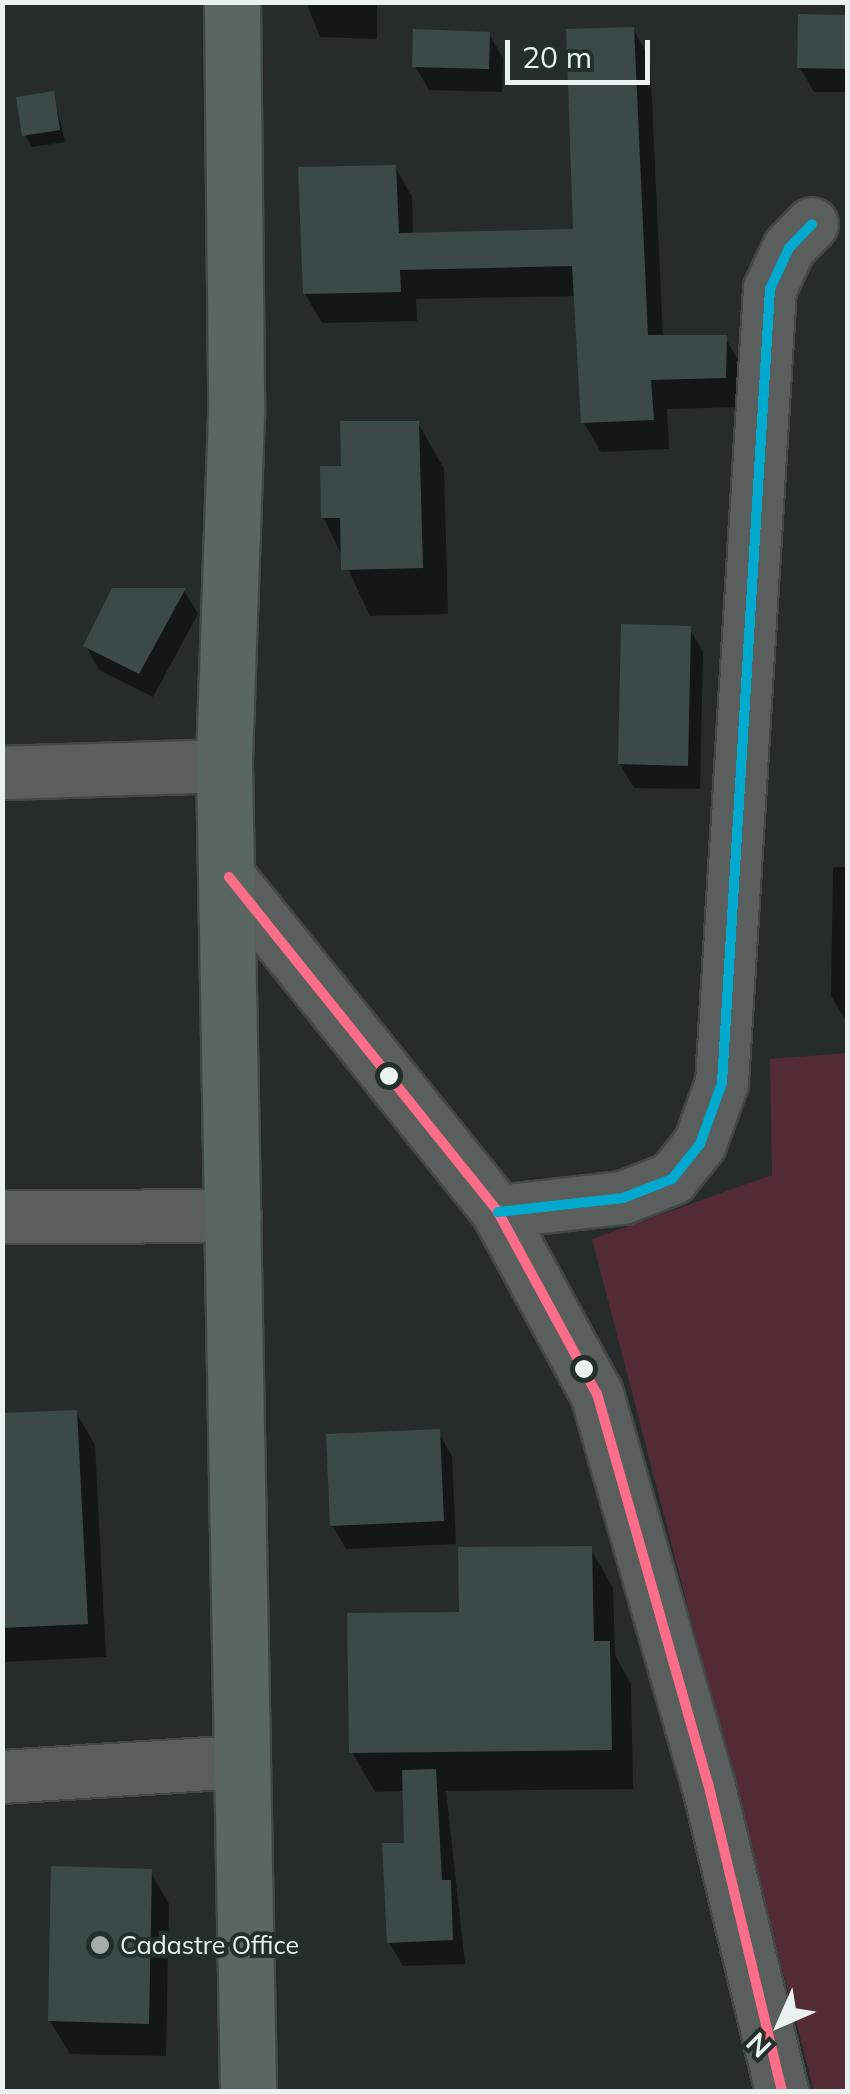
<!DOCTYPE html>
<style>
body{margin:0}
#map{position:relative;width:850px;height:2094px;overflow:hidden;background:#252c2a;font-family:Mulish,sans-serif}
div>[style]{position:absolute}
.green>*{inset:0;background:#522b33}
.shadow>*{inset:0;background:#0007}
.building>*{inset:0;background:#3c4a47}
.roads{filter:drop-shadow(2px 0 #434847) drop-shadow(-2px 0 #434847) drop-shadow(0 2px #434847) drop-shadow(0 -2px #434847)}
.minor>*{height:52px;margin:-26px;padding:0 26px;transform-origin:26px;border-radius:26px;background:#5a5e5d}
.trunk>*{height:55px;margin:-27.5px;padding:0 27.5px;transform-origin:27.5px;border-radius:27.5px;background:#5a6662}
.bus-1>*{height:10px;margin:-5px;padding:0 5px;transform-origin:5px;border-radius:5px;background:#fb6d88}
.bus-2>*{height:10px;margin:-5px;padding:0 5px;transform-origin:5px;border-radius:5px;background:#00a9ce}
.dots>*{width:28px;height:28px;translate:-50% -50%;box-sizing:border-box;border:5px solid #222f2b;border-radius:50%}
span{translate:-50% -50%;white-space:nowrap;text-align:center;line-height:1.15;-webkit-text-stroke:8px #222f2b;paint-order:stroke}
.poi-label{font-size:25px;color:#e9f2ef}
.left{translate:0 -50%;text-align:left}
.frame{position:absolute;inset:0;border:5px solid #e9f2ef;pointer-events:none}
.north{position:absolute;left:730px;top:1974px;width:100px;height:100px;-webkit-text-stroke:8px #222f2b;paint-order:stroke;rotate:225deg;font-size:28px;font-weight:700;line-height:40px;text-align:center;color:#e9f2ef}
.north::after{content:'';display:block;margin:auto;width:35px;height:45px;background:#e9f2ef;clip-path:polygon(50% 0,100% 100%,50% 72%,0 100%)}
.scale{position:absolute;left:505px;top:40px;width:145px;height:45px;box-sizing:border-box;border:5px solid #e9f2ef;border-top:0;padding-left:12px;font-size:30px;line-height:35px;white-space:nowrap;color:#e9f2ef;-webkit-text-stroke:8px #222f2b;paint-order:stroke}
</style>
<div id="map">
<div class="green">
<div style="clip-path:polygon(847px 1053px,847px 2091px,814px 2091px,592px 1239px,772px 1175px,770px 1059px)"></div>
</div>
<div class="shadow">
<div style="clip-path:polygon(306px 2px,377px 2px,377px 39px,320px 37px)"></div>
<div style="clip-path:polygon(848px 22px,848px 92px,814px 92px,800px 68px)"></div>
<div style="clip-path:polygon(633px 29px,650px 59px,663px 337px,725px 337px,742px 367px,742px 407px,667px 409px,669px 449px,601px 452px,584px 423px,576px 296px,416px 299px,417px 321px,322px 323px,305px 294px,395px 167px,412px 197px,413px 235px,576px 231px)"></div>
<div style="clip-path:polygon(489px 34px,503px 58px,502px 92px,429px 90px,415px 66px)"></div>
<div style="clip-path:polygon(53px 93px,65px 142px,32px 147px,25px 135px)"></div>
<div style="clip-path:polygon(418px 423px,444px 469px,448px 614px,370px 616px,324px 518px,343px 468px)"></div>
<div style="clip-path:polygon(184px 590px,198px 614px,153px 697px,99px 670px,86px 646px)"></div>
<div style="clip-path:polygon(689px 628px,703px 652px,700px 789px,634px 788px,620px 764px)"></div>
<div style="clip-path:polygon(833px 867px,848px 867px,848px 1024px,831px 996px)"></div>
<div style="clip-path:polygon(76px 1412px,95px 1445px,106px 1657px,2px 1662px,2px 1415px)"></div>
<div style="clip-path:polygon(438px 1432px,452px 1456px,456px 1544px,346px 1549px,332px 1525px)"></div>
<div style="clip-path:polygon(590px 1548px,613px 1588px,615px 1655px,631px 1684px,633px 1789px,446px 1791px,465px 1964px,403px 1966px,389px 1942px,407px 1845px,405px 1791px,375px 1792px,352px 1752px,462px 1615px)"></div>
<div style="clip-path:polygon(150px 1871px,169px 1904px,166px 2056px,70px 2054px,50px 2021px)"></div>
</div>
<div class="building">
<div style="clip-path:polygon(798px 14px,848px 15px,848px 69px,797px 68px)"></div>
<div style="clip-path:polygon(634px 27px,648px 335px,727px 335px,726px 378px,651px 380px,654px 420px,581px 423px,572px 266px,400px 270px,401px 292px,303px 294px,298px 167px,396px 165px,399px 233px,573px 229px,566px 29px)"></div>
<div style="clip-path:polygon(413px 29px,490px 32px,489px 69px,412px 67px)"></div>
<div style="clip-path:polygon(54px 91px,60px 130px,22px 136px,16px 97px)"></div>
<div style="clip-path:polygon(340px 421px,419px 421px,423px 568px,341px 570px,340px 518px,321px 518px,320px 466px,341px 466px)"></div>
<div style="clip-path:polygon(112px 588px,186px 588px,139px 674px,83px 646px)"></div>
<div style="clip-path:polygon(621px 624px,691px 626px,688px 766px,618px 764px)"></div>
<div style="clip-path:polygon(77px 1410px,88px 1624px,2px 1628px,2px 1413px)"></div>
<div style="clip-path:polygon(440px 1429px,444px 1521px,330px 1526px,326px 1434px)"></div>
<div style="clip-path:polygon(592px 1546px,594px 1641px,610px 1641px,612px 1750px,349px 1753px,347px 1613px,459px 1612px,458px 1547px)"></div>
<div style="clip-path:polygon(436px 1769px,442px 1880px,451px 1880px,453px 1940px,387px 1943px,382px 1843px,404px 1843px,402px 1770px)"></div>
<div style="clip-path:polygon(51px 1866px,152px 1869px,149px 2024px,48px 2021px)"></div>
</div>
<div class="roads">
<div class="minor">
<div style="left:2px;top:773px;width:222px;rotate:-1.8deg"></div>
<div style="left:229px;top:877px;width:430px;rotate:51.2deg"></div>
<div style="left:498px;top:1212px;width:207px;rotate:61.5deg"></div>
<div style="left:597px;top:1394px;width:405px;rotate:74.1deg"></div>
<div style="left:708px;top:1783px;width:318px;rotate:76.5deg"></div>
<div style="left:498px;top:1212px;width:126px;rotate:-6.4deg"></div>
<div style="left:623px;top:1198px;width:53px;rotate:-21.2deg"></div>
<div style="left:672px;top:1179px;width:45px;rotate:-51.3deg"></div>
<div style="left:700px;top:1144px;width:65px;rotate:-70.2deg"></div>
<div style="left:722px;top:1083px;width:795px;rotate:-86.54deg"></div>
<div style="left:770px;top:289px;width:45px;rotate:-65.1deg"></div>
<div style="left:789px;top:248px;width:33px;rotate:-46deg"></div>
<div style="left:2px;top:1217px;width:233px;rotate:-0.2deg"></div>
<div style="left:2px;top:1777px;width:239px;rotate:-3.6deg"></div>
</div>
<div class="trunk">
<div style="left:232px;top:2px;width:413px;rotate:89.4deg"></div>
<div style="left:236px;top:415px;width:351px;rotate:92deg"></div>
<div style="left:224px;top:766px;width:1326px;rotate:88.96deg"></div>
</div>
</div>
<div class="bus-1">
<div style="left:229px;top:877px;width:430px;rotate:51.2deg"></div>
<div style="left:498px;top:1212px;width:207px;rotate:61.5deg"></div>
<div style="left:597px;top:1394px;width:405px;rotate:74.1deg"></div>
<div style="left:708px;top:1783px;width:318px;rotate:76.5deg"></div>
</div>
<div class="bus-2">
<div style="left:498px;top:1212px;width:126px;rotate:-6.4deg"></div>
<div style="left:623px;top:1198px;width:53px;rotate:-21.2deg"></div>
<div style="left:672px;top:1179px;width:45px;rotate:-51.3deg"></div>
<div style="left:700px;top:1144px;width:65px;rotate:-70.2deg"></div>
<div style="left:722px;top:1083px;width:795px;rotate:-86.54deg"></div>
<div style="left:770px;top:289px;width:45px;rotate:-65.1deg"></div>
<div style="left:789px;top:248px;width:33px;rotate:-46deg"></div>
</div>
<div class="dots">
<div style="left:389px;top:1076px;background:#e9f2ef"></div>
<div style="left:584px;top:1369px;background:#e9f2ef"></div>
<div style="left:100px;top:1945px;background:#a4adaa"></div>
</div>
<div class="poi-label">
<span class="left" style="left:120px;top:1945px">Cadastre Office</span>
</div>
<div class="frame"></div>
<div class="north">N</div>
<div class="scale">20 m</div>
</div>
